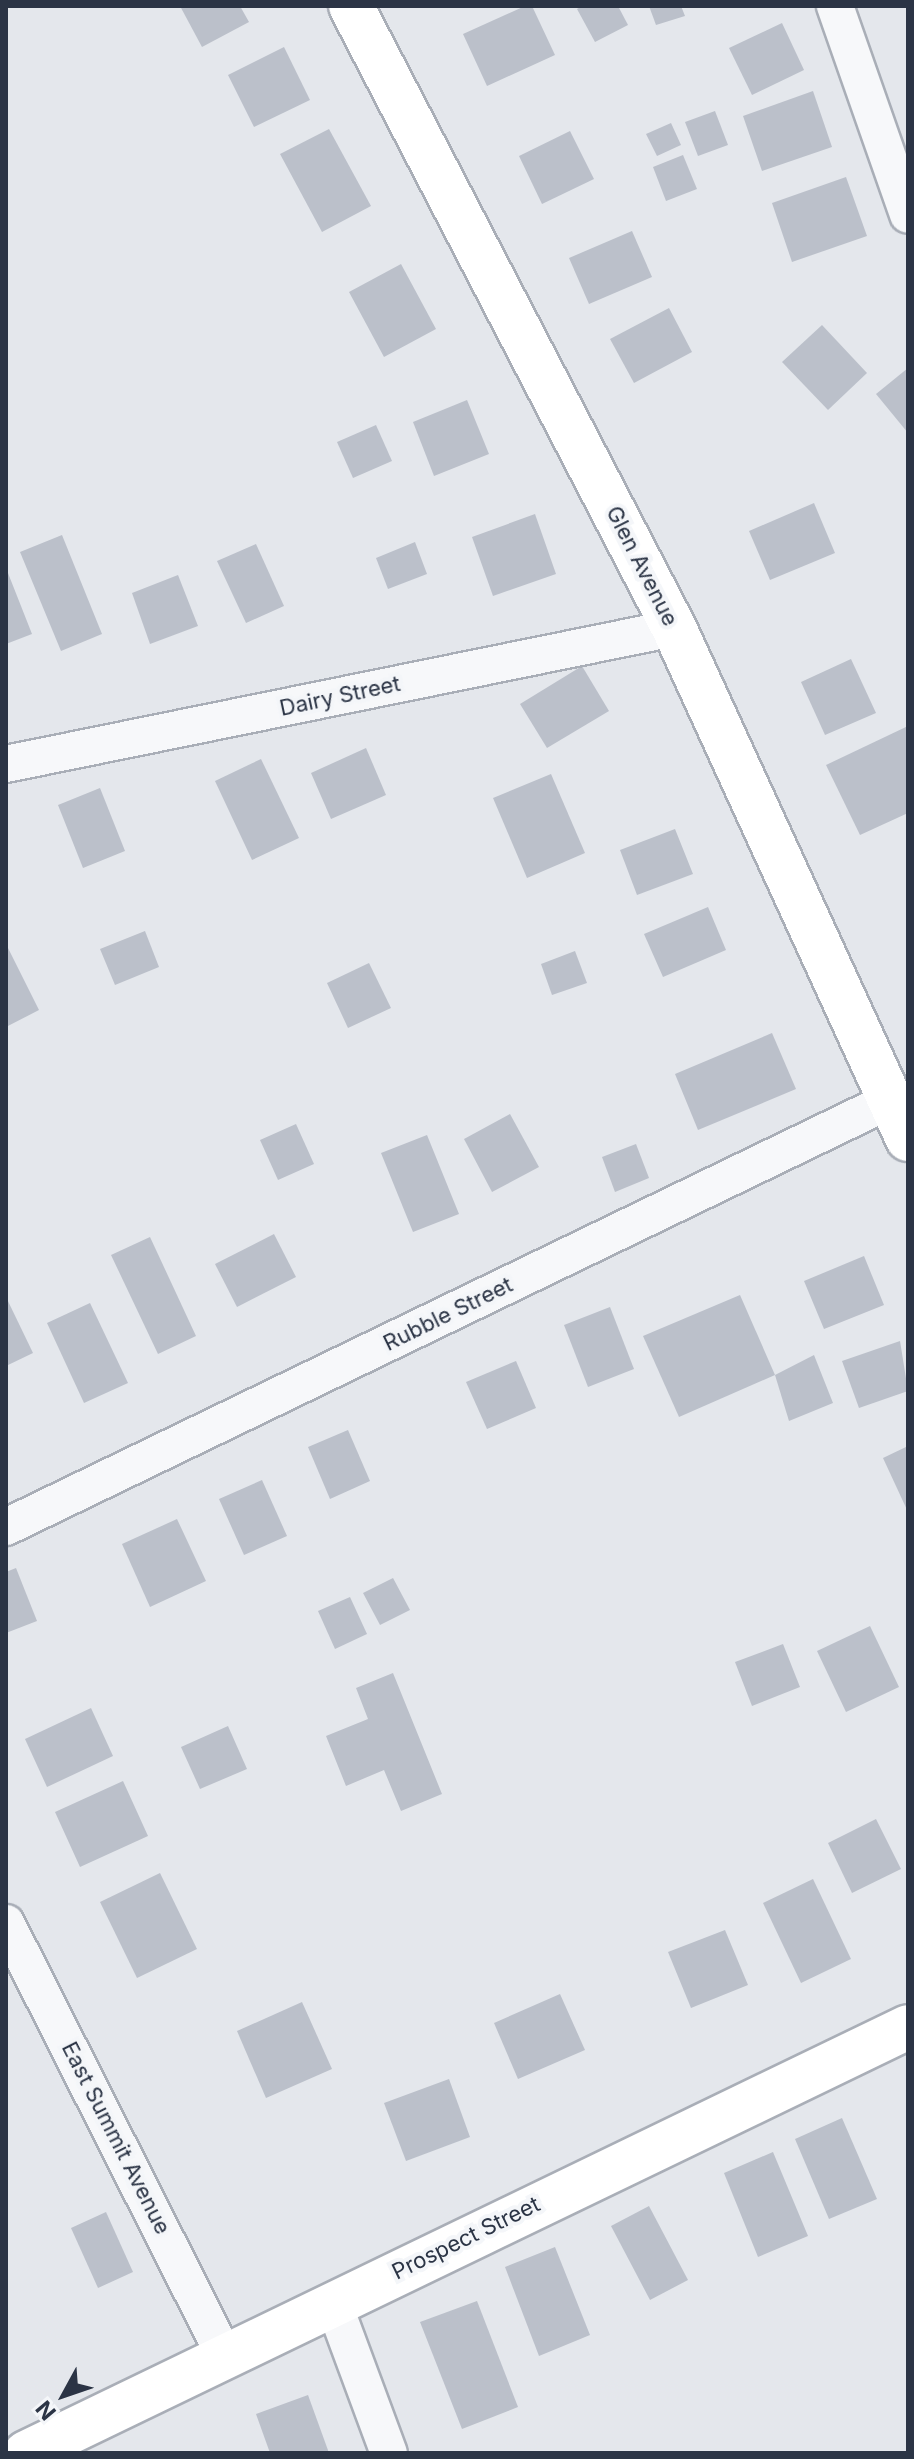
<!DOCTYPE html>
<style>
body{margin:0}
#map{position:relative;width:914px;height:2459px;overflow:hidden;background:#e4e7ec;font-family:Inter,sans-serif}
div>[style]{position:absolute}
.building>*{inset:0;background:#bbc0ca}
.roads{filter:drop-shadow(2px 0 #a9aeb7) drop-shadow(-2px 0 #a9aeb7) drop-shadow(0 2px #a9aeb7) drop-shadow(0 -2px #a9aeb7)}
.street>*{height:36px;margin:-18px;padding:0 18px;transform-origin:18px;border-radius:18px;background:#f7f8fa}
.secondary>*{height:44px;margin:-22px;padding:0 22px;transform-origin:22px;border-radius:22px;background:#fff}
span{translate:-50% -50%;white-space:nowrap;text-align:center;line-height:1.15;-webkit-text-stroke:8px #f4f6f9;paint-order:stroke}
.street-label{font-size:22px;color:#2b3445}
.frame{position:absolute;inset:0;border:8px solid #2b3445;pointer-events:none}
.north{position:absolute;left:24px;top:2355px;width:80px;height:80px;-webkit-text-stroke:6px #f4f6f9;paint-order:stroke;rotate:230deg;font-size:22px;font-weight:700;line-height:32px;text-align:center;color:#2b3445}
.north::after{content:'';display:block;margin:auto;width:28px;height:36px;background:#2b3445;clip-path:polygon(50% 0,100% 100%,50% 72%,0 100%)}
</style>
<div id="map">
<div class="building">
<div style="clip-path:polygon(180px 6px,240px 6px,249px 22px,202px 47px)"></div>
<div style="clip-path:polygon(525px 6px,532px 6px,555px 55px,487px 86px,463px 34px)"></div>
<div style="clip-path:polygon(582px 6px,618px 6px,628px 25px,595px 42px,577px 9px)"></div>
<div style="clip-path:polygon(649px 6px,681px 6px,685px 16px,656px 25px)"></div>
<div style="clip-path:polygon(782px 23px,804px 70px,752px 95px,729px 48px)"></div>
<div style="clip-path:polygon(284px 47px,310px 100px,254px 127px,228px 75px)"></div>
<div style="clip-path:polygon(813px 91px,832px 147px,762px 171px,743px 116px)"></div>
<div style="clip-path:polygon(715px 111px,728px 145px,698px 156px,685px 122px)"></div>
<div style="clip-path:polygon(671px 123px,681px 145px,657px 156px,646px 134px)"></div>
<div style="clip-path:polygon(329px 129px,371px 206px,322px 232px,280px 154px)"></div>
<div style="clip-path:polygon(570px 131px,594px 179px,542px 204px,519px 156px)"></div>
<div style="clip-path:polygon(683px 155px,697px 189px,666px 201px,653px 167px)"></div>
<div style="clip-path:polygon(846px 177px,867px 236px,792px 262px,772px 203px)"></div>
<div style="clip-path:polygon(632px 231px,652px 277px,589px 304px,569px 258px)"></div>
<div style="clip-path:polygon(401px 264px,436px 329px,384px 357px,349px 292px)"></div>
<div style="clip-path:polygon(669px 308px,692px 352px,634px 383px,610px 339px)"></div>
<div style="clip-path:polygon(822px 325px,867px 373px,828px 410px,782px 362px)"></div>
<div style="clip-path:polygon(908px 368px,908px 433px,876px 394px)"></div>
<div style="clip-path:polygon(467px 400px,489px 454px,434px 476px,413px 422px)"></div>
<div style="clip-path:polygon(376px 425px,392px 461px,353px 478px,337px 442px)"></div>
<div style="clip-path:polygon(814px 503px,835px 553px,770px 580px,749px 531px)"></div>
<div style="clip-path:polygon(535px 514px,556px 574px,493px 596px,472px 537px)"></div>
<div style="clip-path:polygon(62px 535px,102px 634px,61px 651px,20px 552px)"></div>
<div style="clip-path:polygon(415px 542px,427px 574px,388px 589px,376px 558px)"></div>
<div style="clip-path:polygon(256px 544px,284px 606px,246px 623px,217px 561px)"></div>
<div style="clip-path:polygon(6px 568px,32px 634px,6px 644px)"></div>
<div style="clip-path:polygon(178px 575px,198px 626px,150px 644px,132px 593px)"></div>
<div style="clip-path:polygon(851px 659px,876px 713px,825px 735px,801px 682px)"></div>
<div style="clip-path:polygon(582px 666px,609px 711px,547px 748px,520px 704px)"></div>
<div style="clip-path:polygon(908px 726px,908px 813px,860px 835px,826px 765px)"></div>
<div style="clip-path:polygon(366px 748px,386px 795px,331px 819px,311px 773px)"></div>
<div style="clip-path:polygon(261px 759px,299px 838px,252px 860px,215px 781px)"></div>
<div style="clip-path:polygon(551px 774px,585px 853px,527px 878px,493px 798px)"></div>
<div style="clip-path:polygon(100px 788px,125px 851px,83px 868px,58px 805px)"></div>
<div style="clip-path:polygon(675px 829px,693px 874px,637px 895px,620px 850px)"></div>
<div style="clip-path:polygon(708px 907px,726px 950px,663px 977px,644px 934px)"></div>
<div style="clip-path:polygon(145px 931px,159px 967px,115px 985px,100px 949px)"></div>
<div style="clip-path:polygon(6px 944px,39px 1010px,6px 1027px)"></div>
<div style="clip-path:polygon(575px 951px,587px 983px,552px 995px,541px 964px)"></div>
<div style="clip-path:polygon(369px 963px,391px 1008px,348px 1028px,327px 983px)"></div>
<div style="clip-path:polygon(772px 1033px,796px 1089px,698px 1130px,675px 1074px)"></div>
<div style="clip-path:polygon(510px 1114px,539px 1167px,492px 1192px,464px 1139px)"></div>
<div style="clip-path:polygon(296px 1124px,314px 1164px,278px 1180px,260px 1140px)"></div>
<div style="clip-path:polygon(427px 1135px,459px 1214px,413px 1232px,381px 1153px)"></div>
<div style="clip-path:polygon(636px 1144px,649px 1178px,615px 1192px,602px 1157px)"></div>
<div style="clip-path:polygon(274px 1234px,296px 1277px,237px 1307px,215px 1264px)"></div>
<div style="clip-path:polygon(150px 1237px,196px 1336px,158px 1354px,111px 1255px)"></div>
<div style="clip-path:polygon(864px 1256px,884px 1305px,824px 1329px,804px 1281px)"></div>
<div style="clip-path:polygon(740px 1295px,775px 1375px,679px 1417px,643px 1336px)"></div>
<div style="clip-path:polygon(6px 1297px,33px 1353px,6px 1366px)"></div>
<div style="clip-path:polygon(90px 1303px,128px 1383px,84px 1403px,47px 1323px)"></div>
<div style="clip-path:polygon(610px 1307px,634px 1369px,588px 1387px,564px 1325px)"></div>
<div style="clip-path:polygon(900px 1341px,908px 1391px,859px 1408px,842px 1361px)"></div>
<div style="clip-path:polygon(814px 1355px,833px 1403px,789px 1421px,775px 1375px)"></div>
<div style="clip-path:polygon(516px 1361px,536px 1408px,487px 1429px,466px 1382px)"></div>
<div style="clip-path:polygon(348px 1430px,370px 1481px,330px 1499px,308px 1447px)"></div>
<div style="clip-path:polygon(908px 1446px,908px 1512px,883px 1458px)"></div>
<div style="clip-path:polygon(262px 1480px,287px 1536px,244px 1555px,219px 1499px)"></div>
<div style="clip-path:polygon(177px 1519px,206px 1581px,150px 1607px,122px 1544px)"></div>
<div style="clip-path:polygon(16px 1568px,37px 1621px,6px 1633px,6px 1572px)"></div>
<div style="clip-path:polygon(393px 1578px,410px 1610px,380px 1625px,363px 1593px)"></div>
<div style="clip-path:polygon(350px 1597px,367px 1634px,335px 1649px,318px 1611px)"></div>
<div style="clip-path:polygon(870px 1626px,899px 1687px,846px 1712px,817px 1651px)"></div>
<div style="clip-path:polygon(783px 1644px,800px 1687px,752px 1706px,735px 1662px)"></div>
<div style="clip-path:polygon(393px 1673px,442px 1794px,401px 1811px,384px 1770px,346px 1786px,326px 1736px,368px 1719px,356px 1688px)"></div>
<div style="clip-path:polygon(91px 1708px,113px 1756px,47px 1787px,25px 1739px)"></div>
<div style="clip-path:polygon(228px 1726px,247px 1769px,200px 1789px,181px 1747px)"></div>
<div style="clip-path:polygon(123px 1781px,148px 1836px,80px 1867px,55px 1812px)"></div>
<div style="clip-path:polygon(876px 1819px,901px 1869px,852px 1893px,828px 1843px)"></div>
<div style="clip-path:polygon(160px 1873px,197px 1949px,137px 1978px,100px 1902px)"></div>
<div style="clip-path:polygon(813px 1879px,851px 1959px,801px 1983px,763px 1903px)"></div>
<div style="clip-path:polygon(725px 1930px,748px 1985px,691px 2008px,668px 1952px)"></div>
<div style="clip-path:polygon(560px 1994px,585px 2050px,518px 2079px,494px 2023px)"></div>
<div style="clip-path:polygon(302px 2002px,332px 2069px,266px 2098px,237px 2031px)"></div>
<div style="clip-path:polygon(449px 2079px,470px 2137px,406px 2161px,384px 2103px)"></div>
<div style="clip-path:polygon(842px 2118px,877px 2199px,829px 2219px,795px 2139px)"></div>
<div style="clip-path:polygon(773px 2152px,808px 2236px,758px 2257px,724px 2173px)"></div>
<div style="clip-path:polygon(649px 2206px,688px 2280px,650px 2300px,611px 2226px)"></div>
<div style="clip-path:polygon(106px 2212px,133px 2272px,98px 2288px,71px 2228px)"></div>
<div style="clip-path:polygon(555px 2247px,590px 2335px,539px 2356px,505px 2267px)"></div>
<div style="clip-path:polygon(477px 2301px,518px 2407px,462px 2429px,420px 2322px)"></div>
<div style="clip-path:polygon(308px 2395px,329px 2453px,270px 2453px,256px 2414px)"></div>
</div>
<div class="roads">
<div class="street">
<div style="left:835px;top:6px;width:221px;rotate:70.7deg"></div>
<div style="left:6px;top:764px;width:682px;rotate:-11.51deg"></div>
<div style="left:6px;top:1527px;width:983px;rotate:-25.76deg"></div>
<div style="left:6px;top:1923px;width:483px;rotate:63.2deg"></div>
<div style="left:333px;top:2302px;width:161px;rotate:69.7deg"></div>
</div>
<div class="secondary">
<div style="left:351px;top:6px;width:701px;rotate:62.56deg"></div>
<div style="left:674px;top:628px;width:562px;rotate:65.4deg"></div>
<div style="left:26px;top:2453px;width:979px;rotate:-25.78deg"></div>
</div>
</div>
<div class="street-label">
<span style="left:642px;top:566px;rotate:63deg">Glen Avenue</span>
<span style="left:340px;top:696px;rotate:-12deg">Dairy Street</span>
<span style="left:448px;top:1314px;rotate:-26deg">Rubble Street</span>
<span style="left:116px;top:2138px;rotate:63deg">East Summit Avenue</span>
<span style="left:466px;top:2238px;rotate:-26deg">Prospect Street</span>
</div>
<div class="frame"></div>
<div class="north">N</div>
</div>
